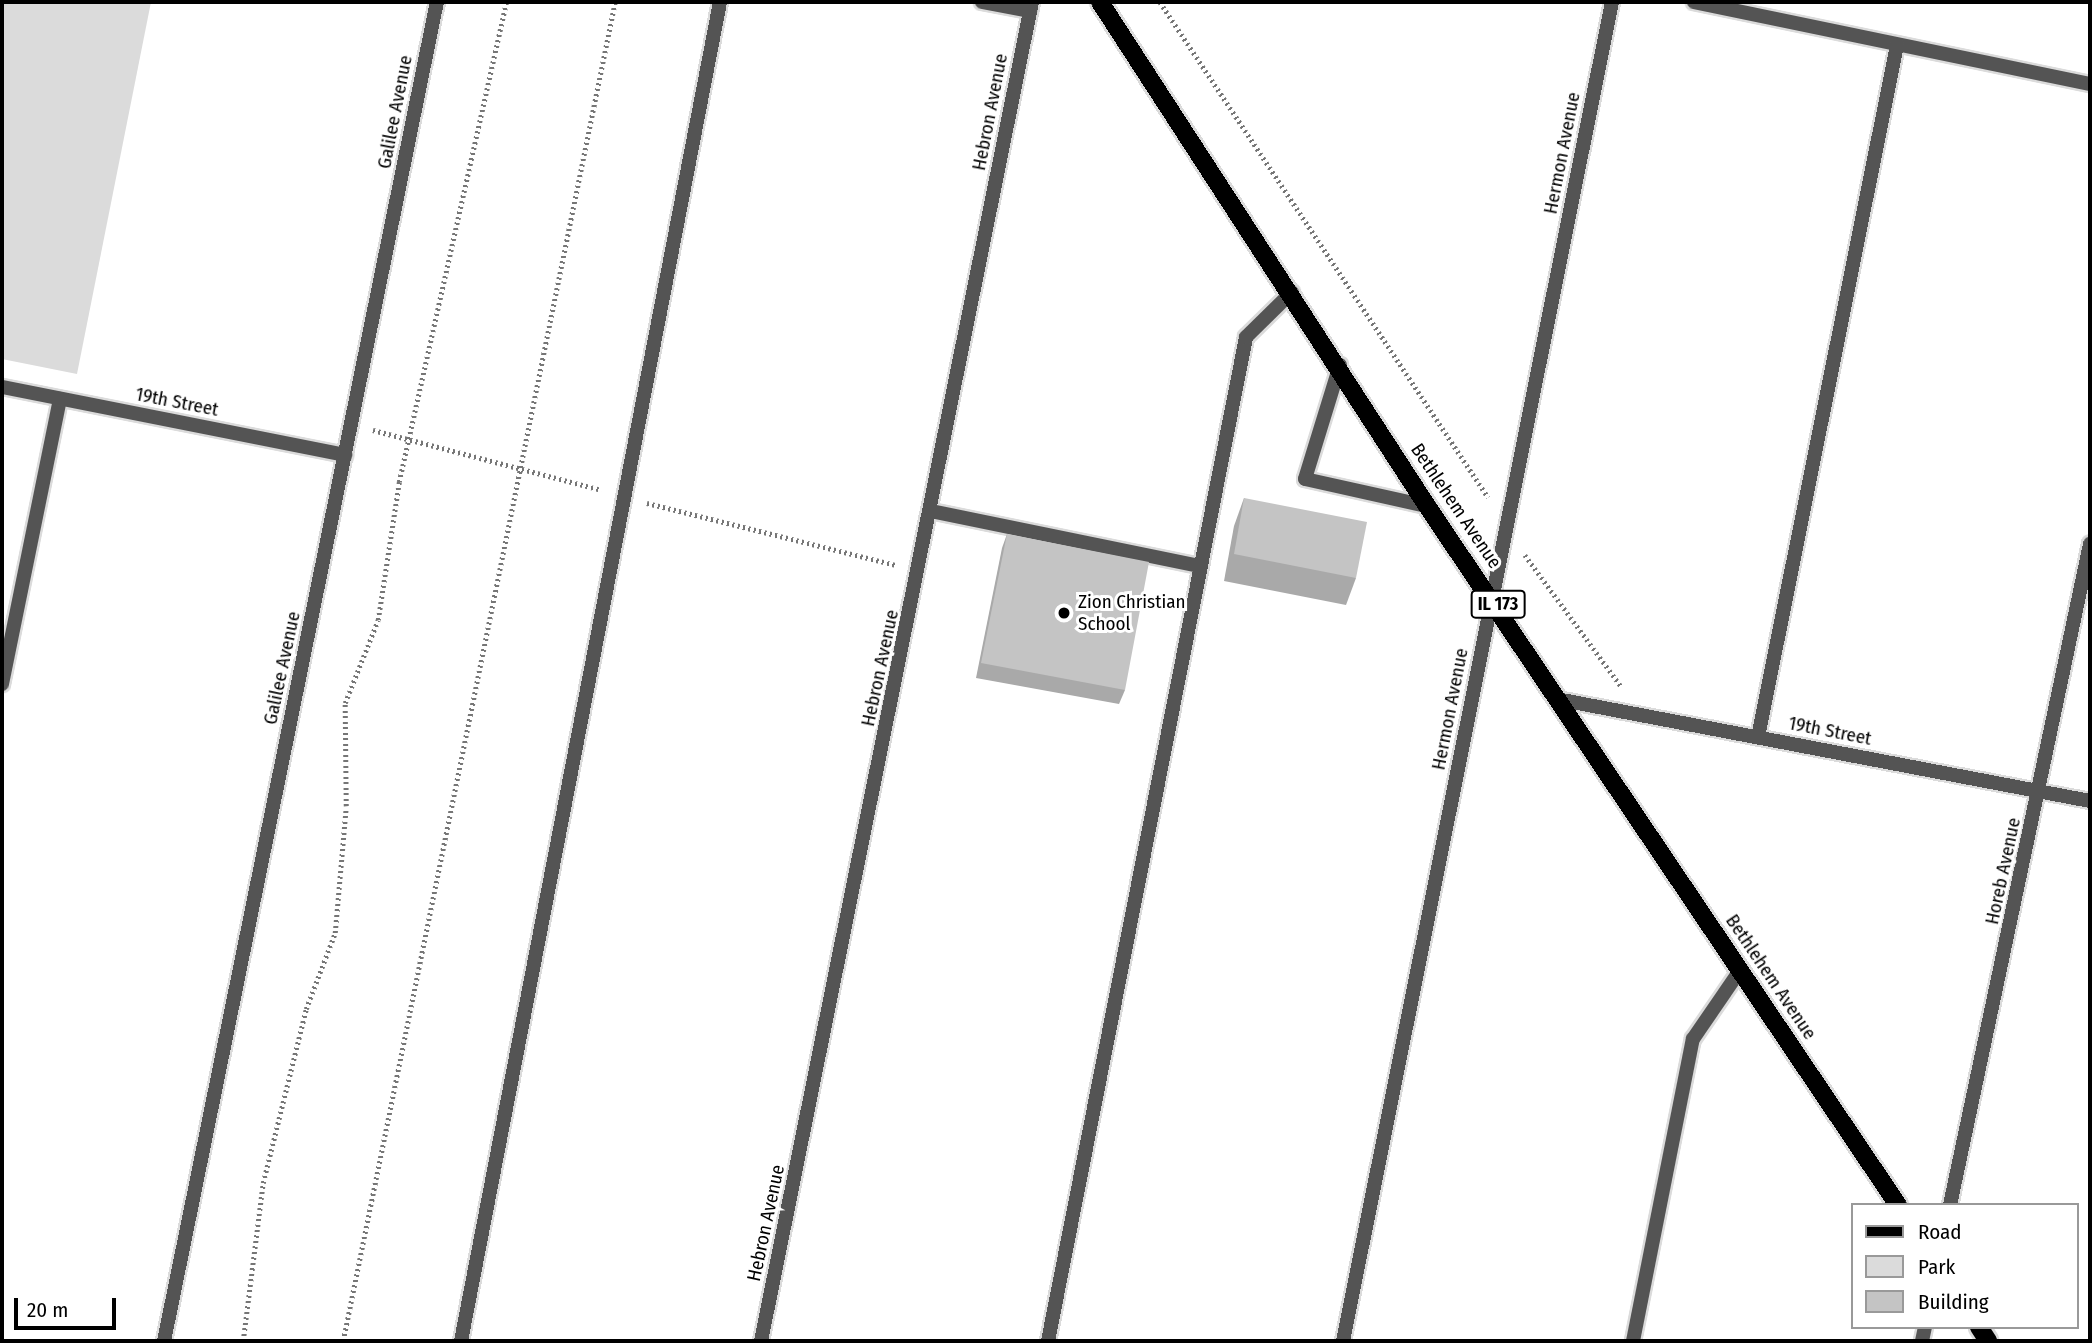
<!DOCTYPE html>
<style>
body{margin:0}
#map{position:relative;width:2092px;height:1343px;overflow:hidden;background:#fff;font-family:"Fira Sans Condensed",sans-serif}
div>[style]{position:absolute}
.green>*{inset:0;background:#dbdbdb}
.path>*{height:4.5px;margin-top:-2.25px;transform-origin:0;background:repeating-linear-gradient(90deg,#767676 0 2px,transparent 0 5.5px)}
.roads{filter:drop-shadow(2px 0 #dbdbdb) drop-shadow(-2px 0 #dbdbdb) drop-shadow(0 2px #dbdbdb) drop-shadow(0 -2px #dbdbdb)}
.service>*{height:14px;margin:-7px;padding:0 7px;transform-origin:7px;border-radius:7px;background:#545454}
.minor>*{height:14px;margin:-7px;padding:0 7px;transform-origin:7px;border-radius:7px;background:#545454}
.primary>*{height:18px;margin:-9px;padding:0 9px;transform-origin:9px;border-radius:9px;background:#000}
.wall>*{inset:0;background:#a9a9a9}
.building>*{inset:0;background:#c4c4c4}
.dots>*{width:19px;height:19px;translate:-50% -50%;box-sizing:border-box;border:4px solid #fff;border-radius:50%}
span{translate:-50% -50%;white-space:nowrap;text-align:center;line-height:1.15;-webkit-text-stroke:6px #fff;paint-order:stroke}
.shield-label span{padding:2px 5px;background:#fff;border:2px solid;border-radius:5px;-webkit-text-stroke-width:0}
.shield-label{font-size:18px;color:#000;font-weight:700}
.street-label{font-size:19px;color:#000}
.poi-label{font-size:19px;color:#000}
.left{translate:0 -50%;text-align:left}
.frame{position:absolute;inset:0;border:4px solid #000;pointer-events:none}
.legend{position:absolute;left:1851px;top:1203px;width:228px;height:126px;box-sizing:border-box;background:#fff;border:2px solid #999;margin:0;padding:9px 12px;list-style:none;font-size:21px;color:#000}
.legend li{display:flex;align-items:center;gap:14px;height:35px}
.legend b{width:35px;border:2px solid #999}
.scale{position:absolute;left:14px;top:1298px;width:102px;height:32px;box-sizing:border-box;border:4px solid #000;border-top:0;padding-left:9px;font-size:21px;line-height:24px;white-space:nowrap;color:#000;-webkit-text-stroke:5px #fff;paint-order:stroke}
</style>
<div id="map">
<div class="green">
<div style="clip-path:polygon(2px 2px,151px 2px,77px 374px,2px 359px)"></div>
</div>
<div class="path">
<div style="left:1160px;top:2px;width:594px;rotate:56.47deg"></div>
<div style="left:373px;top:430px;width:236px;rotate:14.7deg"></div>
<div style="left:647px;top:503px;width:257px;rotate:14deg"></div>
<div style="left:1525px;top:555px;width:162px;rotate:53.8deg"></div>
<div style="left:243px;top:1341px;width:159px;rotate:-82.8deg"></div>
<div style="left:263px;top:1183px;width:179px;rotate:-76.1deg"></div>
<div style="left:306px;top:1009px;width:81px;rotate:-69.1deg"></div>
<div style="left:335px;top:933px;width:127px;rotate:-85deg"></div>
<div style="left:346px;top:806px;width:103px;rotate:-90.6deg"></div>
<div style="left:345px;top:703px;width:89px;rotate:-68.3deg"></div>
<div style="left:378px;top:620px;width:140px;rotate:-81.3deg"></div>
<div style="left:399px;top:482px;width:492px;rotate:-77.4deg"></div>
<div style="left:343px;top:1341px;width:1366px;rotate:-78.52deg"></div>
</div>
<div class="roads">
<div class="service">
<div style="left:982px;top:2px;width:49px;rotate:10.6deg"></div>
<div style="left:1694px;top:2px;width:404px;rotate:11.7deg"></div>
<div style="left:1340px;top:365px;width:119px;rotate:107.1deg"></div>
<div style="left:1305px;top:479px;width:125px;rotate:12.5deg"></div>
<div style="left:931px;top:511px;width:275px;rotate:11.6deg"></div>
<div style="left:2px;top:684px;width:291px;rotate:-78.5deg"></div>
<div style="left:1758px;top:737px;width:706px;rotate:-78.64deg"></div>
<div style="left:461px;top:1341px;width:1364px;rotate:-79.05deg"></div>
<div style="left:1048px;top:1341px;width:1023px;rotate:-78.84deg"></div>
<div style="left:1246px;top:337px;width:64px;rotate:-44.4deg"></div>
<div style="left:1633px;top:1341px;width:308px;rotate:-78.8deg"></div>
<div style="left:1693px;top:1039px;width:85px;rotate:-55.6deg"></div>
</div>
<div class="minor">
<div style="left:2px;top:387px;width:350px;rotate:11.2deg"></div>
<div style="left:1562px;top:700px;width:538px;rotate:10.83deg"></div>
<div style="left:1950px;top:1205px;width:676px;rotate:-78.04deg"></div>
<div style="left:164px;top:1341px;width:1367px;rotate:-78.48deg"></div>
<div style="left:761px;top:1341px;width:1366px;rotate:-78.56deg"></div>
<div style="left:1343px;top:1341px;width:1366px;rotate:-78.64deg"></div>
<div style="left:1922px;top:1341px;width:14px;rotate:-78deg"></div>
</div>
<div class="primary">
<div style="left:1100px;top:2px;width:601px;rotate:57.02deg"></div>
<div style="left:1427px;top:506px;width:843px;rotate:56.03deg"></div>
<div style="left:1979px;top:1327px;width:17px;rotate:57deg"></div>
</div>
</div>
<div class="wall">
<div style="clip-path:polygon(1244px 498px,1356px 578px,1346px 605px,1224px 581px,1234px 526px)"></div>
<div style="clip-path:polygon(1007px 534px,1125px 690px,1119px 704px,976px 678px,1002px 548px)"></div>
</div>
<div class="building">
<div style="clip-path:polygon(1244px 498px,1367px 522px,1356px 578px,1234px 554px)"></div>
<div style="clip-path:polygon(1007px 534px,1149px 562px,1125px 690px,981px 663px)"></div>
</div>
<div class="dots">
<div style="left:1064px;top:613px;background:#000"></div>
</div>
<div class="shield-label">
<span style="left:1498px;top:604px">IL 173</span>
</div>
<div class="street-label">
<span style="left:395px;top:112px;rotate:-79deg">Galilee Avenue</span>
<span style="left:990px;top:112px;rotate:-79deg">Hebron Avenue</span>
<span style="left:1562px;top:153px;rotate:-79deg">Hermon Avenue</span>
<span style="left:177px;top:402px;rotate:11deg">19th Street</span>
<span style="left:1456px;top:506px;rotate:56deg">Bethlehem Avenue</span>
<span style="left:282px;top:668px;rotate:-78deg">Galilee Avenue</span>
<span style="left:880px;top:668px;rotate:-78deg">Hebron Avenue</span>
<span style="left:1450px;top:709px;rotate:-79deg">Hermon Avenue</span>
<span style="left:1830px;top:731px;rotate:11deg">19th Street</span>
<span style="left:2003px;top:871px;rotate:-78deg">Horeb Avenue</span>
<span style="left:1771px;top:977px;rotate:56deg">Bethlehem Avenue</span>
<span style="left:766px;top:1223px;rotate:-78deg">Hebron Avenue</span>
</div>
<div class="poi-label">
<span class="left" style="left:1078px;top:613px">Zion Christian<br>School</span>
</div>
<div class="frame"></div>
<ul class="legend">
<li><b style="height:9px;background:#000"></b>Road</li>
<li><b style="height:19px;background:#dbdbdb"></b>Park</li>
<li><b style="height:19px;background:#c4c4c4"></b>Building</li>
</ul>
<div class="scale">20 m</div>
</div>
